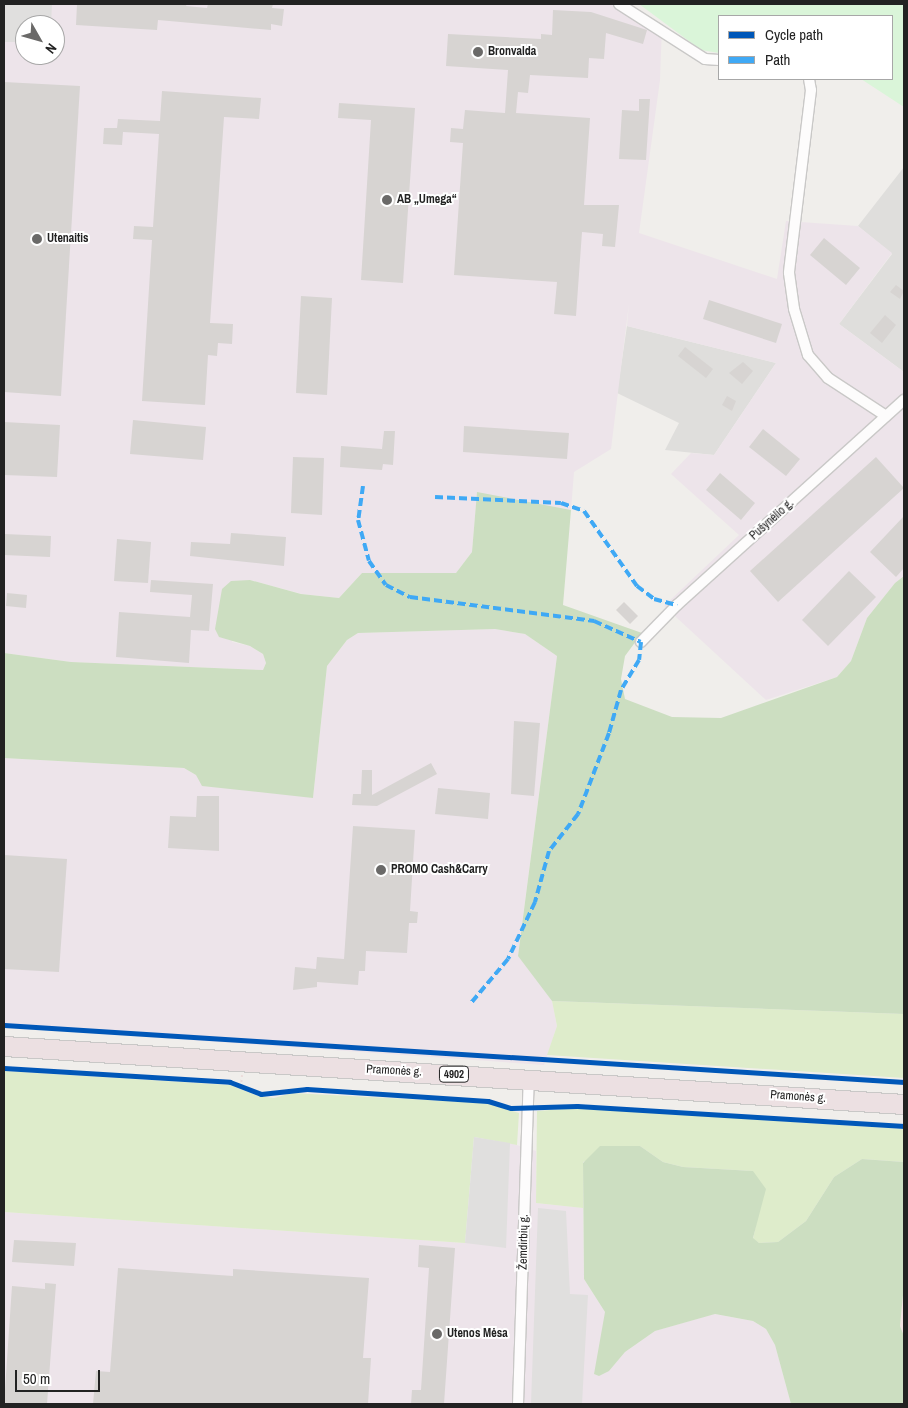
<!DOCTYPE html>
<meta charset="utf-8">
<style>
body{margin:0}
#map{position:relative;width:908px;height:1408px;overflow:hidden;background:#f0eeeb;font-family:"Archivo Narrow",sans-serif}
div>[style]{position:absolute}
.residential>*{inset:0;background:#dfdedc}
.commercial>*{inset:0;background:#f1e2e1}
.industrial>*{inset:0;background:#ede4ea}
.grass>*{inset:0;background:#deeccb}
.forest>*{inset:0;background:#ccdec1}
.park>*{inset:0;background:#daf5d9}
.parking>*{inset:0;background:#e0dfde}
.building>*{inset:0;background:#d7d4d2}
.path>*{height:2px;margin-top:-1px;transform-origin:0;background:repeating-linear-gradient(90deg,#ecdcdb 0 2.5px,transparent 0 5px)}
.roads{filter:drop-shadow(1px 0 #c9c8c7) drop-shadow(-1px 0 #c9c8c7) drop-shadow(0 1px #c9c8c7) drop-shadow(0 -1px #c9c8c7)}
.street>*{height:10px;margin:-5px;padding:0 5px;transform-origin:5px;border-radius:5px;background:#fdfcfc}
.highway>*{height:19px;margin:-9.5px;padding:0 9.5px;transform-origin:9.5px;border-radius:9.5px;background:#ece0e2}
.quiet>*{height:4px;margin-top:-2px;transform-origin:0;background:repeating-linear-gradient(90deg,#3fa9f5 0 8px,transparent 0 12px)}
.cycleway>*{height:5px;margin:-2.5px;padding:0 2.5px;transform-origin:2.5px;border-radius:2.5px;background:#0057b8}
.dots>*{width:14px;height:14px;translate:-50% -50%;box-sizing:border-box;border:2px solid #fff;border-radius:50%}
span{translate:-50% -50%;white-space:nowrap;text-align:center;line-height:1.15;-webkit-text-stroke:4px #fff;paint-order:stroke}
.shield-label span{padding:1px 4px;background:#fff;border:1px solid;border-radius:4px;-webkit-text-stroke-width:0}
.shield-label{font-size:11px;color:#222;font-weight:700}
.poi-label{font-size:12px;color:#222;font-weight:700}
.left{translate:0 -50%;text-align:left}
.street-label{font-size:12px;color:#222}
.frame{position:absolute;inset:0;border:5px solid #222;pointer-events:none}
.legend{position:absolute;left:718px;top:15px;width:175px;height:65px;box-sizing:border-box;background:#fff;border:1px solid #a7a7a7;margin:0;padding:6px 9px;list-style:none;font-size:15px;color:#222}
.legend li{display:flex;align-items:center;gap:10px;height:25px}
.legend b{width:25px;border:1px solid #a7a7a7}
.north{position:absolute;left:15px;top:15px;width:50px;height:50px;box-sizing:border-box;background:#fff;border:1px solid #a7a7a7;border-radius:50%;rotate:128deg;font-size:14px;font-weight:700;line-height:20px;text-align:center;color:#222}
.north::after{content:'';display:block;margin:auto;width:18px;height:22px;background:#6a6968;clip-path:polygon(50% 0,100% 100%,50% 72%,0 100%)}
.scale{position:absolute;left:15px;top:1370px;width:85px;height:22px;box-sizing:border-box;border:2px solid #222;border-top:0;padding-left:6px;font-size:15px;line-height:18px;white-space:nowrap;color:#222;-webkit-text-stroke:4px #fff;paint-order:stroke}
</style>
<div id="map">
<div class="residential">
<div style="clip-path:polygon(904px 167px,904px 372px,839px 324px,892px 254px,858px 226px)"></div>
<div style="clip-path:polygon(627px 326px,776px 363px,714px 455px,665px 450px,679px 423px,617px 393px)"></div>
</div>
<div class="commercial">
<div style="clip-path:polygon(904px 1285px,904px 1336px,900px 1326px)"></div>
</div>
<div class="industrial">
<div style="clip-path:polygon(evenodd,4px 4px,630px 4px,662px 25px,660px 80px,639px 233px,777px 279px,786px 221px,858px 226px,892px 253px,839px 324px,904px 372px,904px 576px,895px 583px,867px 618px,851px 661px,837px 677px,766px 700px,664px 606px,739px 535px,671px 474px,691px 453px,714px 455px,776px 363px,627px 326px,629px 303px,611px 449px,574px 472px,571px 510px,477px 493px,472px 552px,456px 573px,362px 573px,339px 598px,302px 594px,250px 580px,232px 642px,250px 646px,263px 654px,266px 663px,263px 670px,71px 662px,4px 653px,4px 4px,25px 25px,55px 25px,55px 55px,25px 55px,25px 25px)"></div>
<div style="clip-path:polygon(495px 629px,525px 634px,557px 656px,518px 955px,552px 1001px,557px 1026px,544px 1065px,4px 1027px,4px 758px,184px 768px,196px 775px,313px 798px,327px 666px,347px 640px,358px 633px)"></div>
<div style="clip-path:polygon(510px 1143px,536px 1151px,536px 1203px,583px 1208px,584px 1279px,605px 1312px,609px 1371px,625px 1352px,655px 1331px,714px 1314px,753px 1321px,766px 1329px,775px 1345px,791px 1404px,4px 1404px,4px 1212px,465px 1243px)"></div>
</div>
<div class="grass">
<div style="clip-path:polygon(552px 1001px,904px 1014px,904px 1078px,547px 1055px,557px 1026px)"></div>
<div style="clip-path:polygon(4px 1071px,230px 1085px,258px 1096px,274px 1098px,292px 1093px,485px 1103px,519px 1113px,517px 1145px,474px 1137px,465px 1243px,4px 1212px)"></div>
<div style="clip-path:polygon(577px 1108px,904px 1129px,904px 1162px,862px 1159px,834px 1177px,806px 1221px,778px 1242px,759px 1243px,753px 1239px,757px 1220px,753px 1171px,683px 1167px,663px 1162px,640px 1146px,583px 1162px,583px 1208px,536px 1203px,537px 1111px)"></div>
</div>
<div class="forest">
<div style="clip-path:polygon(477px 492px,571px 510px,563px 605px,642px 633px,625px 656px,621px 679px,625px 699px,672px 717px,721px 718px,837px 677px,851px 661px,867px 618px,895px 583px,904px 576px,904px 1014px,552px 1001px,518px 956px,557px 656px,525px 634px,495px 629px,358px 633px,347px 640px,327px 666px,313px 798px,202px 786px,196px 775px,184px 768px,4px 758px,4px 653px,71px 662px,263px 670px,266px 663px,263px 654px,250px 646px,219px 637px,215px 629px,222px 589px,231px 581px,250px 580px,301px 594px,339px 598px,362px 573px,456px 573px,472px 552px)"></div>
<div style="clip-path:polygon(600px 1146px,640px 1146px,663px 1162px,683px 1167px,753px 1171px,766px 1189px,753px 1238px,759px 1243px,778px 1242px,806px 1221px,834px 1177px,862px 1159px,904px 1162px,904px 1285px,900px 1326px,904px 1336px,904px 1404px,791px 1404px,775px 1345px,766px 1329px,753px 1321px,715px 1314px,655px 1331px,625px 1352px,609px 1371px,599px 1376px,594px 1374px,605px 1312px,584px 1279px,583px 1163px)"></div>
</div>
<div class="park">
<div style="clip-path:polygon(639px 4px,904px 4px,904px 107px,861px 79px,892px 79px,892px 16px,719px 16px,719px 53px,701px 50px)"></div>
</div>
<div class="parking">
<div style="clip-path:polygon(4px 4px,52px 4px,51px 25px,25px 25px,25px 42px,4px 42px)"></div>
<div style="clip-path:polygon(474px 1137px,510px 1143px,506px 1248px,465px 1243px)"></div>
<div style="clip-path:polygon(538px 1208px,566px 1211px,570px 1294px,588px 1295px,582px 1404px,531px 1404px)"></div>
</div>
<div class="building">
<div style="clip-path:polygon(77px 4px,187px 4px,186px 6px,207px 8px,208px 4px,273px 4px,272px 8px,284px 9px,282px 26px,271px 24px,271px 30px,158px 20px,157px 30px,76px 25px)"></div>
<div style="clip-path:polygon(553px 10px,591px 12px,647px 30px,643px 44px,606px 33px,604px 59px,589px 58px,588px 78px,530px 75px,528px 93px,518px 92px,516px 113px,590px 118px,584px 205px,619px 205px,615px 247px,602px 246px,603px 234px,582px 232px,576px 316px,554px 314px,557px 282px,454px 275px,463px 143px,450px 142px,451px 128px,463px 129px,465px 110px,505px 113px,508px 70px,446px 66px,448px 34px,541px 39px,541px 34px,552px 35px)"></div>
<div style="clip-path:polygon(4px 82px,80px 86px,61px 396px,4px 392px)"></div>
<div style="clip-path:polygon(162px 91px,261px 98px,259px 119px,224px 117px,210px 323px,233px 324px,232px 344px,218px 343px,217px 356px,208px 355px,205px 405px,142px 401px,152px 240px,133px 239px,134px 226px,153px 227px,159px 134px,123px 132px,122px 145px,103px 144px,104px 128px,117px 128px,118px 119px,160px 121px)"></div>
<div style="clip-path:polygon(639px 99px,650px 99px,646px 160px,619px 159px,622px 110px,639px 111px)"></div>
<div style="clip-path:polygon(339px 103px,415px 108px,403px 283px,361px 280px,371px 120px,338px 118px)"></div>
<div style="clip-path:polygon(824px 238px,860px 268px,846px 285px,810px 255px)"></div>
<div style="clip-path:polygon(896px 285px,904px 291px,900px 299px,890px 292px)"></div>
<div style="clip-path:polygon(301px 296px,332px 298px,327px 395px,296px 393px)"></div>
<div style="clip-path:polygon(709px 300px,782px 324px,776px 343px,703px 319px)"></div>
<div style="clip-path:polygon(885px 315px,896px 325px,882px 343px,870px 333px)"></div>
<div style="clip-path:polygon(685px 347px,713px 369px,706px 378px,678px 356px)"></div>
<div style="clip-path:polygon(743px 362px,753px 371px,742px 384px,729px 373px)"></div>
<div style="clip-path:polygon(727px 396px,736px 401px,732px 411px,722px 405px)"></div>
<div style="clip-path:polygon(133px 420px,206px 427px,203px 460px,130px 454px)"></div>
<div style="clip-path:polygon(4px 422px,60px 425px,57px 477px,4px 475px)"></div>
<div style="clip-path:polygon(464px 426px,569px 433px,567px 459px,463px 452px)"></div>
<div style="clip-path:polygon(763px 429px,800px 459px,786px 476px,749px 447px)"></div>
<div style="clip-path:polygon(384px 431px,395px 431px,393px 465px,383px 464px,382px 470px,340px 467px,341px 446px,382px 449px)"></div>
<div style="clip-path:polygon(293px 457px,324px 458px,322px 515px,291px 513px)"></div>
<div style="clip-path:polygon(876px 457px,904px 488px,778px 602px,750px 571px)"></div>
<div style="clip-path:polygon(720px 473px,755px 503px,741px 520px,706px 490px)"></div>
<div style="clip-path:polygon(904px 516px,904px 568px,896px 577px,870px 552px)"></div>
<div style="clip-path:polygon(231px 533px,286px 537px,284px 566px,190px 556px,191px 542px,230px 544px)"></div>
<div style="clip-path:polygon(4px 534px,51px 536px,50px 557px,4px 555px)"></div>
<div style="clip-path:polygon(117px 539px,151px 542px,148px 583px,114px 581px)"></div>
<div style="clip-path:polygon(849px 571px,876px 597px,828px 646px,802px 620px)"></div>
<div style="clip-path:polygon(151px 580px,213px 584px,209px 631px,191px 630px,189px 663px,116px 657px,119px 612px,190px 617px,192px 595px,150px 592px)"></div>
<div style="clip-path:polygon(7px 593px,27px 595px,26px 608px,6px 606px)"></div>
<div style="clip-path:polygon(624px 602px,638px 616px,630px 624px,616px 610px)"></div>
<div style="clip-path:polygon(514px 721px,540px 723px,534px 796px,511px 794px)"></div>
<div style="clip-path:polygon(431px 763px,437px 774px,377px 806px,352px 805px,353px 794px,361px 794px,362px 770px,372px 770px,372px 795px)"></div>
<div style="clip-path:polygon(438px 788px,490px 793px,488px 819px,435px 814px)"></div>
<div style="clip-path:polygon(197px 796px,219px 796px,219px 851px,168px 848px,170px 816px,196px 817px)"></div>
<div style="clip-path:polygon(353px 826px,415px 830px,410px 911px,418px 912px,417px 923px,409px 923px,407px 953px,366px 951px,365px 971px,359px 971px,358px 985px,317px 982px,317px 987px,293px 990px,295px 967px,316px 969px,317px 957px,344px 959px)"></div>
<div style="clip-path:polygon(4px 855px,67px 859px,59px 972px,4px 969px)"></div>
<div style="clip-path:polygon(14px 1240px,76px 1243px,74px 1266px,12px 1262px)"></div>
<div style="clip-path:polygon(419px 1245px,455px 1248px,444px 1404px,411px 1404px,412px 1390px,421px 1390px,429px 1268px,418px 1267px)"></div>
<div style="clip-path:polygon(118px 1268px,233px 1276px,233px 1269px,369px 1278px,363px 1358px,371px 1358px,368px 1404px,93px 1404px,96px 1371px,110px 1372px)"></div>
<div style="clip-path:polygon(45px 1283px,56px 1284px,47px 1404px,4px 1404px,12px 1286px,45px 1289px)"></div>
</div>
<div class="path">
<div style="left:241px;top:1087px;width:12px;rotate:-85deg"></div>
</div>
<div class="roads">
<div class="street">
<div style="left:619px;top:4px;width:102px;rotate:32.6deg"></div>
<div style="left:705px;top:59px;width:14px;rotate:4deg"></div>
<div style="left:809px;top:79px;width:11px;rotate:80deg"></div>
<div style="left:811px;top:90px;width:184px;rotate:96.9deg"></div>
<div style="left:789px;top:273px;width:36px;rotate:82deg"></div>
<div style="left:794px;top:309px;width:48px;rotate:73.1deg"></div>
<div style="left:808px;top:355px;width:30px;rotate:49deg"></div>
<div style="left:828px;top:378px;width:69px;rotate:33.2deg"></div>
<div style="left:641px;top:642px;width:52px;rotate:-45.8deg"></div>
<div style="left:677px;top:605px;width:306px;rotate:-42.1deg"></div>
<div style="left:518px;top:1404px;width:325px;rotate:-88.1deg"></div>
</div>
<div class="highway">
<div style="left:4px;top:1046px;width:902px;rotate:3.69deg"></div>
</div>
</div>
<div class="quiet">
<div style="left:363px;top:486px;width:34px;rotate:98deg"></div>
<div style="left:358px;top:520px;width:42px;rotate:75deg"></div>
<div style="left:369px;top:561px;width:29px;rotate:55deg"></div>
<div style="left:386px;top:585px;width:27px;rotate:27deg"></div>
<div style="left:410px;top:597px;width:186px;rotate:7.4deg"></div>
<div style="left:594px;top:621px;width:51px;rotate:24.1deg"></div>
<div style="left:641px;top:642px;width:18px;rotate:96deg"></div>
<div style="left:639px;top:660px;width:35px;rotate:121deg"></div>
<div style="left:621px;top:690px;width:45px;rotate:105.6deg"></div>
<div style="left:609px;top:733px;width:87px;rotate:110.9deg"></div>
<div style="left:578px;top:814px;width:47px;rotate:128.1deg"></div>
<div style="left:549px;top:851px;width:53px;rotate:105.4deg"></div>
<div style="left:535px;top:902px;width:63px;rotate:115.3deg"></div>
<div style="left:508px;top:959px;width:57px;rotate:130.1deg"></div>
<div style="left:435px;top:497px;width:126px;rotate:2.7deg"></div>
<div style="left:561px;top:503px;width:24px;rotate:19deg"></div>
<div style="left:584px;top:511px;width:92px;rotate:54.8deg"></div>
<div style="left:637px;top:586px;width:21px;rotate:37deg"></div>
<div style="left:654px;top:599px;width:24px;rotate:15deg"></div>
</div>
<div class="cycleway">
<div style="left:4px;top:1025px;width:902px;rotate:3.62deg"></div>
<div style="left:4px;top:1068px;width:226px;rotate:3.5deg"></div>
<div style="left:230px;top:1082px;width:33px;rotate:21deg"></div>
<div style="left:261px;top:1094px;width:46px;rotate:-6.2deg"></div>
<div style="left:307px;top:1089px;width:181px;rotate:3.8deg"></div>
<div style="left:488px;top:1101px;width:24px;rotate:17deg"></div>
<div style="left:511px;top:1108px;width:66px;rotate:-1.7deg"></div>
<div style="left:577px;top:1106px;width:328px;rotate:3.5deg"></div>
</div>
<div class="dots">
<div style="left:478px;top:52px;background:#6a6968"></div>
<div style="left:387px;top:200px;background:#6a6968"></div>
<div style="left:37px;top:239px;background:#6a6968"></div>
<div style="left:381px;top:870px;background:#6a6968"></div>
<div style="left:437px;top:1334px;background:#6a6968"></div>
</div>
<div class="shield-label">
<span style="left:454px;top:1074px">4902</span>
</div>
<div class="poi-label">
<span class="left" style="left:488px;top:52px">Bronvalda</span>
<span class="left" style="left:397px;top:200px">AB „Umega“</span>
<span class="left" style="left:47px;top:239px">Utenaitis</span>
<span class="left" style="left:391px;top:870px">PROMO Cash&amp;Carry</span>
<span class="left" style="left:447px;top:1334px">Utenos Mėsa</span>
</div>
<div class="street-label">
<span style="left:772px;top:520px;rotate:-42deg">Pušynėlio g.</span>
<span style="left:394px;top:1071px;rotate:3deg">Pramonės g.</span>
<span style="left:798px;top:1097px;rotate:4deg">Pramonės g.</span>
<span style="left:524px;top:1242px;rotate:-89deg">Žemdirbių g.</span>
</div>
<div class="frame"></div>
<ul class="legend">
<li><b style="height:6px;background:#0057b8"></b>Cycle path</li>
<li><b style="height:6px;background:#3fa9f5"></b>Path</li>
</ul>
<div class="north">N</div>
<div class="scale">50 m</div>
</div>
